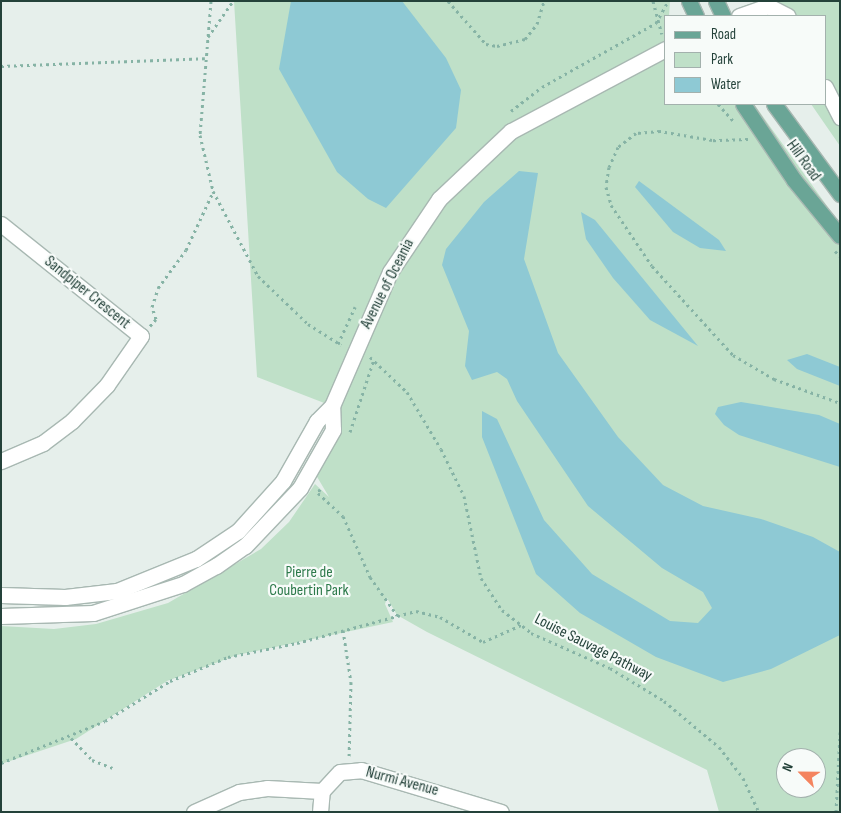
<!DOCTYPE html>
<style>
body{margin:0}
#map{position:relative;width:841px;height:813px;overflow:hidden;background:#e6efeb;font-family:"Sofia Sans Condensed",sans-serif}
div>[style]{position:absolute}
.green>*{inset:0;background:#bfe0c8}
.water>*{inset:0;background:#8ec9d4}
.path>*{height:3px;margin-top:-1.5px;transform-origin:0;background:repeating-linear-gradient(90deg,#86b3a5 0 2.5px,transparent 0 6.5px)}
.roads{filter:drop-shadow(1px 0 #a8b8b2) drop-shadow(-1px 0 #a8b8b2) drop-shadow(0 1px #a8b8b2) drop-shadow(0 -1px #a8b8b2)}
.minor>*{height:15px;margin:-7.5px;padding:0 7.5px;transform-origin:7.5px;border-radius:7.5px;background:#fff}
.major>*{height:15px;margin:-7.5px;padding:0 7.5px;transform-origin:7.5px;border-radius:7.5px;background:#6aa596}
span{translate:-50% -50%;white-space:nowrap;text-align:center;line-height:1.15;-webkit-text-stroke:4.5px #f7fbf9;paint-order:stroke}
.street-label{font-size:16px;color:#24423a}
.park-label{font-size:16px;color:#2d7a4b}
.frame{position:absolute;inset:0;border:2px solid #24423a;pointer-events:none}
.legend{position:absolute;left:664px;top:15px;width:162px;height:90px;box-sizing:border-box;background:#f7fbf9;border:1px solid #a3b1ad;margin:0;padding:6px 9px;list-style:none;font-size:15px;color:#24423a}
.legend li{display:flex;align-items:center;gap:10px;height:25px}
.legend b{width:25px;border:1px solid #a3b1ad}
.north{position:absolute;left:776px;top:748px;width:50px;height:50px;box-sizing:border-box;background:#f7fbf9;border:1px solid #a3b1ad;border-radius:50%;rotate:293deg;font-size:14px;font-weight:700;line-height:20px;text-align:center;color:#24423a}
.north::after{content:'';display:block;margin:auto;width:18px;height:22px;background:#f4845f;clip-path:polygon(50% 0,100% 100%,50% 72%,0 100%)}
</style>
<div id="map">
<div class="green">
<div style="clip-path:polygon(evenodd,234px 1px,670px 1px,669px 16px,665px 16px,665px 104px,754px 104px,840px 224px,840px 812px,719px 812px,707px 770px,427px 632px,397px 615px,387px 598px,385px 604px,393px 622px,237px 655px,167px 681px,76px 739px,1px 764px,1px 626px,54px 629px,96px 624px,168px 603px,261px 549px,289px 522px,315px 484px,329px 497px,313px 470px,323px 451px,332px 406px,257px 377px,234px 1px,786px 758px,816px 758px,816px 788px,786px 788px,786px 758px)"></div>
<div style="clip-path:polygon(754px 1px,840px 1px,840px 146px,811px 104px,825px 104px,825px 16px,761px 16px)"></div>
</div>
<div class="water">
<div style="clip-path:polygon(291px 1px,402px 1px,446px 58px,461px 90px,456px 128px,386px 208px,368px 199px,337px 172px,279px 69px)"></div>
<div style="clip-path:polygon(519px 171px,538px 173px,524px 259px,558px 353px,618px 437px,663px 485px,703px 506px,761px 519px,813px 537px,840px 552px,840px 635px,771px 669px,723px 682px,656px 657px,580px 613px,536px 574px,482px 437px,482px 411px,497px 419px,544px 520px,592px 574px,670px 621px,698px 623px,712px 608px,703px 592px,662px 568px,588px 506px,517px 401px,507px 379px,497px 372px,472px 380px,465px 366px,469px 331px,442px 265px,446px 249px,484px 202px)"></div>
<div style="clip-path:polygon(639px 181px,719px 240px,726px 251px,700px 248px,673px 232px,635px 187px)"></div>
<div style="clip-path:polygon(581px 212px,595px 220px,698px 346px,650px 320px,613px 278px,586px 239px)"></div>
<div style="clip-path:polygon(807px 354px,840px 367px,840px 386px,797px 369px,787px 360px)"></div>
<div style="clip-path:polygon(741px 402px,819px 415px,840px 424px,840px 467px,739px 435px,724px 425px,715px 414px,718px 407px)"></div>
</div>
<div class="path">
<div style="left:211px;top:1px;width:134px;rotate:94.7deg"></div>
<div style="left:200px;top:135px;width:57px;rotate:76.9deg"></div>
<div style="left:213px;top:191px;width:96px;rotate:62.1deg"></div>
<div style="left:258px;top:276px;width:69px;rotate:43.8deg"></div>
<div style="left:308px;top:324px;width:39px;rotate:32deg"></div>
<div style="left:448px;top:1px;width:57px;rotate:48.5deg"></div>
<div style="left:486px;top:44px;width:11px;rotate:10deg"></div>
<div style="left:497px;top:46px;width:29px;rotate:-14deg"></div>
<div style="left:525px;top:39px;width:19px;rotate:-51deg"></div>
<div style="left:537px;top:24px;width:24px;rotate:-73deg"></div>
<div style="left:653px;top:1px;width:34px;rotate:75deg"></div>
<div style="left:208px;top:37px;width:44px;rotate:-55.2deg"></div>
<div style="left:1px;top:66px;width:204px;rotate:-2.2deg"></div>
<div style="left:718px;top:104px;width:24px;rotate:48deg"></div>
<div style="left:511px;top:111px;width:39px;rotate:-38deg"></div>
<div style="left:542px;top:87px;width:131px;rotate:-29.3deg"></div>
<div style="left:656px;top:23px;width:25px;rotate:-61deg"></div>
<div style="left:748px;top:139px;width:36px;rotate:178deg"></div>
<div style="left:712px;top:140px;width:53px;rotate:-170.2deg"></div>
<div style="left:660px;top:131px;width:24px;rotate:175deg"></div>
<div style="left:636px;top:133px;width:23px;rotate:142deg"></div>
<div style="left:618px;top:147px;width:22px;rotate:114deg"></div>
<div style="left:609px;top:167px;width:20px;rotate:99deg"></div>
<div style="left:606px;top:187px;width:19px;rotate:74deg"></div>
<div style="left:611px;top:205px;width:73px;rotate:56.1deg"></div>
<div style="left:652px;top:266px;width:120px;rotate:47.7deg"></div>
<div style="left:733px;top:355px;width:48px;rotate:30.3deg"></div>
<div style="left:774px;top:379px;width:70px;rotate:20deg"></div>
<div style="left:835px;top:251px;width:7px;rotate:45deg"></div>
<div style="left:150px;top:326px;width:9px;rotate:-49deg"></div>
<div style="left:156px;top:319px;width:13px;rotate:-108deg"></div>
<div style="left:152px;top:307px;width:20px;rotate:-72deg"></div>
<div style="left:158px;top:288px;width:47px;rotate:-53.6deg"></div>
<div style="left:186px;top:250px;width:64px;rotate:-65deg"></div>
<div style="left:338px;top:344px;width:41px;rotate:-65.3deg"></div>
<div style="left:370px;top:357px;width:51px;rotate:43.4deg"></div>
<div style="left:407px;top:392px;width:66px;rotate:59.2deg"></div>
<div style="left:441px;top:449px;width:52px;rotate:63.9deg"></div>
<div style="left:464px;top:496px;width:84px;rotate:78.3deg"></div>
<div style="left:481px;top:578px;width:38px;rotate:57deg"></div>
<div style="left:502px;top:610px;width:37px;rotate:38deg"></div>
<div style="left:531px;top:633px;width:86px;rotate:23.9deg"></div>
<div style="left:610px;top:668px;width:63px;rotate:31.4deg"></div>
<div style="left:664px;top:701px;width:72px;rotate:39.9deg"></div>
<div style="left:719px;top:747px;width:39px;rotate:52deg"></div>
<div style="left:743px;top:778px;width:38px;rotate:65deg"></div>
<div style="left:350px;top:432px;width:77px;rotate:-71.8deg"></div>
<div style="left:320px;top:489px;width:4px;rotate:117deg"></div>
<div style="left:318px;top:493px;width:34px;rotate:43deg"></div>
<div style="left:343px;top:516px;width:67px;rotate:66.1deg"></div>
<div style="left:370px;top:577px;width:47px;rotate:54.6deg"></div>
<div style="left:343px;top:630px;width:53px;rotate:81.3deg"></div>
<div style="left:351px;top:682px;width:74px;rotate:91.5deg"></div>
<div style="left:71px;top:738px;width:30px;rotate:46deg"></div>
<div style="left:92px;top:760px;width:22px;rotate:21deg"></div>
<div style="left:1px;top:763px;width:112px;rotate:-22deg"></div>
<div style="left:105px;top:721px;width:76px;rotate:-31.6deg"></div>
<div style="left:170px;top:681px;width:63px;rotate:-22.5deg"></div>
<div style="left:228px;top:657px;width:70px;rotate:-11.5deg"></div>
<div style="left:297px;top:643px;width:123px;rotate:-15.1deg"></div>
<div style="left:416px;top:611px;width:25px;rotate:14deg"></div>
<div style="left:440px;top:617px;width:50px;rotate:30.2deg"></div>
<div style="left:483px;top:642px;width:42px;rotate:-24.1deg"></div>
<div style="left:836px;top:812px;width:80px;rotate:-87.1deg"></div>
</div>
<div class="roads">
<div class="minor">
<div style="left:739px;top:16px;width:31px;rotate:-19deg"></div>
<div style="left:768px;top:6px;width:22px;rotate:27deg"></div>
<div style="left:825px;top:87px;width:34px;rotate:63deg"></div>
<div style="left:1px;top:224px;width:179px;rotate:38.7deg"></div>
<div style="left:141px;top:336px;width:60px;rotate:124.8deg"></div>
<div style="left:107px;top:385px;width:50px;rotate:134.2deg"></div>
<div style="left:72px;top:421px;width:36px;rotate:143deg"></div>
<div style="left:43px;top:443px;width:46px;rotate:156.8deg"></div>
<div style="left:1px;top:595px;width:64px;rotate:1.8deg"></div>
<div style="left:65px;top:597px;width:52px;rotate:-6.6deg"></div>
<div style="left:117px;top:591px;width:85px;rotate:-22.1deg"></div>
<div style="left:196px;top:559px;width:50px;rotate:-33.7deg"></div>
<div style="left:238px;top:531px;width:67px;rotate:-48deg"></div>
<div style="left:283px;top:481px;width:69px;rotate:-60.5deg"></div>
<div style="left:317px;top:421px;width:21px;rotate:-45deg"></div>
<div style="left:332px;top:406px;width:146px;rotate:-66.6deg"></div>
<div style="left:390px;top:272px;width:88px;rotate:-56.1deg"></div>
<div style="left:439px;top:199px;width:99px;rotate:-43.4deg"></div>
<div style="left:511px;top:131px;width:174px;rotate:-28deg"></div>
<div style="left:1px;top:616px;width:92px;rotate:-1.9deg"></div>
<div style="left:93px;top:613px;width:95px;rotate:-17.9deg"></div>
<div style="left:183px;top:584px;width:38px;rotate:-29deg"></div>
<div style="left:216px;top:566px;width:35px;rotate:-35deg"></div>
<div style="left:245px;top:546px;width:80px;rotate:-46.5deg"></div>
<div style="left:300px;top:488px;width:67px;rotate:-60.4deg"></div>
<div style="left:333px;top:430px;width:24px;rotate:-92deg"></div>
<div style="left:194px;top:812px;width:49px;rotate:-24deg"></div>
<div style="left:239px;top:792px;width:28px;rotate:-8deg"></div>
<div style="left:267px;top:788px;width:55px;rotate:3.1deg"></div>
<div style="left:322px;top:791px;width:26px;rotate:-47deg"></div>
<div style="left:340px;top:772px;width:21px;rotate:-5deg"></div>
<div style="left:361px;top:770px;width:146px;rotate:16.7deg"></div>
<div style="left:320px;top:812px;width:21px;rotate:-85deg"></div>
</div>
<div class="major">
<div style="left:689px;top:1px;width:17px;rotate:65deg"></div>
<div style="left:716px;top:1px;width:17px;rotate:65deg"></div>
<div style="left:743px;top:104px;width:92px;rotate:56.1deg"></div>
<div style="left:794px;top:180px;width:72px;rotate:50.6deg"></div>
<div style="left:774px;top:104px;width:112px;rotate:53.7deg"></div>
</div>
</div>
<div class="street-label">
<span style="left:803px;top:161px;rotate:54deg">Hill Road</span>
<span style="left:388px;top:284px;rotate:-63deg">Avenue of Oceania</span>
<span style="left:87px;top:293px;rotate:39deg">Sandpiper Crescent</span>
<span style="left:593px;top:648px;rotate:27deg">Louise Sauvage Pathway</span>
<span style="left:402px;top:782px;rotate:15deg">Nurmi Avenue</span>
</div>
<div class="park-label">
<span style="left:309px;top:582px">Pierre de<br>Coubertin Park</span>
</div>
<div class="frame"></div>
<ul class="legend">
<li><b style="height:6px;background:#6aa596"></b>Road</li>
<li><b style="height:14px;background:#bfe0c8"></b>Park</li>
<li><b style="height:14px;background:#8ec9d4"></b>Water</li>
</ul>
<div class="north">N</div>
</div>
